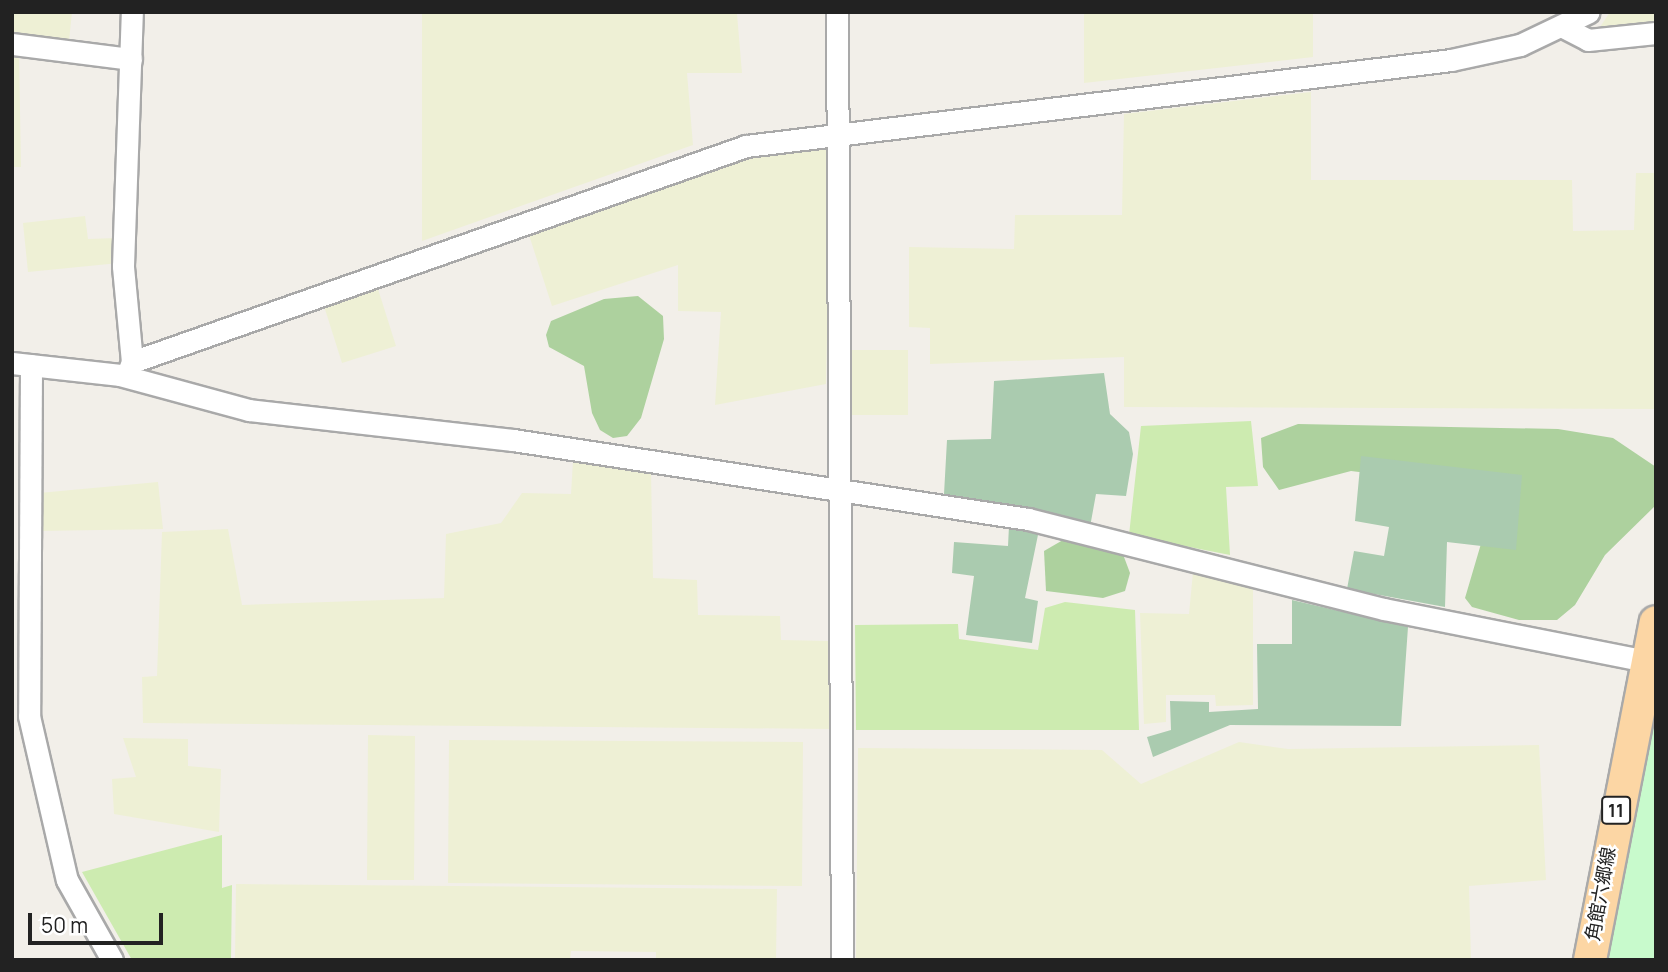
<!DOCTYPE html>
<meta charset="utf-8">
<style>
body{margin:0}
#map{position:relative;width:1668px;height:972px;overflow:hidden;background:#f2efe9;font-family:Manrope,"Noto Sans JP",sans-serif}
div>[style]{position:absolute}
.farmland>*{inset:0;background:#eef0d5}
.grass>*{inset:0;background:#cdebb0}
.forest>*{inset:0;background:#add19e}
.cemetery>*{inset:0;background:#aacbaf}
.park>*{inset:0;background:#c8facc}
.roads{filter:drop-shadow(2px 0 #a9a9a9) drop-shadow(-2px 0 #a9a9a9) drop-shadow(0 2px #a9a9a9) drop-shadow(0 -2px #a9a9a9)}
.street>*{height:21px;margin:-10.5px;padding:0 10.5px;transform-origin:10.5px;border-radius:10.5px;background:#fff}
.primary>*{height:32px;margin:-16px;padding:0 16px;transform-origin:16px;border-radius:16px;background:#fcd6a4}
span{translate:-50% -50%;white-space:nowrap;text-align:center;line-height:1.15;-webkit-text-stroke:5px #fff;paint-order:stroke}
.shield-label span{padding:2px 5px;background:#fff;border:2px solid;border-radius:5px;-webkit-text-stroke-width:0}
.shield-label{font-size:18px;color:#222;font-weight:700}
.street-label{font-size:19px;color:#222}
.frame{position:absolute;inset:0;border:14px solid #222;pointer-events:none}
.scale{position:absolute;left:28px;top:913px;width:135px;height:32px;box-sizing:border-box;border:4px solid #222;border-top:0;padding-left:9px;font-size:21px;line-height:24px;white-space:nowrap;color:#222;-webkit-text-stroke:5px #fff;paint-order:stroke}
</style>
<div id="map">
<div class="farmland">
<div style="clip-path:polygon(12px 12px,72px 12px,69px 41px,12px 35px)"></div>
<div style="clip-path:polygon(422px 12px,737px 14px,742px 73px,687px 73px,693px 145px,422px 241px)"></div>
<div style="clip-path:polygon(1084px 12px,1313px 12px,1313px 57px,1084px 83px)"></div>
<div style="clip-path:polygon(1610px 12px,1656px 12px,1656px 22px,1598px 30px)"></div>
<div style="clip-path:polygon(12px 53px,19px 53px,21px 167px,12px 167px)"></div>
<div style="clip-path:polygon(1311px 92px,1311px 180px,1572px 180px,1573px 231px,1634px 230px,1636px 173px,1656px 173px,1656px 409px,1124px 407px,1124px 357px,930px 364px,930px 328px,909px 327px,909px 247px,1014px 249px,1015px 215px,1122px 215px,1124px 114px)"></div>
<div style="clip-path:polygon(831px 142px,826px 384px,715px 405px,721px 312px,678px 311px,678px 265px,552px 306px,528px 232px,767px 152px)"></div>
<div style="clip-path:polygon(85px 216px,88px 239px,117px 238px,119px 263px,28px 272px,23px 223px)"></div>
<div style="clip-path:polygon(378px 289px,396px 346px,342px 363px,324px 306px)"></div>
<div style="clip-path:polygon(850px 350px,908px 350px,908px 415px,850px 415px)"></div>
<div style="clip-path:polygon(573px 461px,651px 472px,653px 578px,697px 580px,698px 615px,780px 616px,781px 640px,828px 641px,834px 729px,143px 723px,142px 677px,157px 676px,162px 532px,228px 529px,242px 605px,444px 598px,446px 534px,501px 523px,522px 493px,571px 494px)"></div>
<div style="clip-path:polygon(158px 482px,163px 529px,38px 531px,39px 493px)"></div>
<div style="clip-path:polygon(1193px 572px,1253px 587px,1253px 705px,1216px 706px,1215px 695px,1166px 695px,1166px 722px,1144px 724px,1140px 613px,1189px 614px)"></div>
<div style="clip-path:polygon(368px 735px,415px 736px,414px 880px,367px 880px)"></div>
<div style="clip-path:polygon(123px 738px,188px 739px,188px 766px,221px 769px,219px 832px,114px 814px,112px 779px,136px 777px)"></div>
<div style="clip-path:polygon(449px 740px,803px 742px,802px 886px,448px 883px)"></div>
<div style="clip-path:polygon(1239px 742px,1288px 749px,1539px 745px,1546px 880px,1469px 886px,1471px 960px,856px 960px,858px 748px,1102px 750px,1141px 784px)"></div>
<div style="clip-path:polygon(236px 884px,777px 889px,776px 960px,656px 960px,656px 952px,571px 951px,570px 960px,235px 960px)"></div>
</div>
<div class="grass">
<div style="clip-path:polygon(1251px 421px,1258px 486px,1226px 487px,1230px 555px,1129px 535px,1141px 426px)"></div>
<div style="clip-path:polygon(1065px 602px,1135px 610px,1139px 730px,856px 730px,855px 625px,958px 624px,959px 639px,1038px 650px,1045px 608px)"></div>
<div style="clip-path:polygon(222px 835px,222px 888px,232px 885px,231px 960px,132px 960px,82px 872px)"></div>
</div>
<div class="forest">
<div style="clip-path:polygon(638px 296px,663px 316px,664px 339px,641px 418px,627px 436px,613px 438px,600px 430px,592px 413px,584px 366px,549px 347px,546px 335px,551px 321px,604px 299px)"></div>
<div style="clip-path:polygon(1298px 424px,1558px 429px,1613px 438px,1656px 467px,1656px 505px,1605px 555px,1575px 605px,1557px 620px,1519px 620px,1472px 607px,1465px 598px,1488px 520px,1400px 477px,1351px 471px,1279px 490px,1263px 467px,1261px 438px)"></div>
<div style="clip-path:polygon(1063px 540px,1121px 549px,1130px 573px,1125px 591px,1103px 598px,1046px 591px,1044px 551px)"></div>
</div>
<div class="cemetery">
<div style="clip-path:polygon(1104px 373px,1110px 414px,1129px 432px,1133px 454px,1126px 496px,1096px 494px,1090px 527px,944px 494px,947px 440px,991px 439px,994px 381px)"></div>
<div style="clip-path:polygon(1361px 456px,1522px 475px,1516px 550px,1447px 542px,1445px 607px,1347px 589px,1354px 551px,1384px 556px,1389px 527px,1355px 521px)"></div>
<div style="clip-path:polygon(1009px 526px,1039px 530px,1025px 598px,1038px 601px,1032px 643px,966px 635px,974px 576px,952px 573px,954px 542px,1008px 546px)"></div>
<div style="clip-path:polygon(1292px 600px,1408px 627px,1401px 726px,1230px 725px,1153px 757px,1147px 737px,1171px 730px,1170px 701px,1209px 702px,1209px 712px,1258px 709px,1257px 644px,1292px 644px)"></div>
</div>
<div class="park">
<div style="clip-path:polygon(1656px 678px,1656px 960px,1602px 960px)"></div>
</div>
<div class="roads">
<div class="street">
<div style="left:837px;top:12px;width:948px;rotate:89.7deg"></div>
<div style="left:1561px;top:26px;width:30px;rotate:27deg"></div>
<div style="left:1588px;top:40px;width:68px;rotate:-5.9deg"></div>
<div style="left:12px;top:44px;width:120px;rotate:7.2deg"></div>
<div style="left:132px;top:362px;width:651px;rotate:-19.38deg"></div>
<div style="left:746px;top:146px;width:710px;rotate:-6.95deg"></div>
<div style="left:1451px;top:60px;width:71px;rotate:-12.3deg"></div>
<div style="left:1520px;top:45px;width:76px;rotate:-25.6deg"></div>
<div style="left:12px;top:363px;width:109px;rotate:6.3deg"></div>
<div style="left:120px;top:375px;width:134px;rotate:15.2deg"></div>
<div style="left:249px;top:410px;width:266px;rotate:6.5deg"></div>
<div style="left:513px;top:440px;width:521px;rotate:8.72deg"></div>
<div style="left:1028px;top:519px;width:367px;rotate:14.2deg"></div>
<div style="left:1384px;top:609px;width:277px;rotate:11.2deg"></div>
<div style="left:31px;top:365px;width:351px;rotate:90.3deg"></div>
<div style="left:29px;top:716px;width:168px;rotate:77deg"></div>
<div style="left:67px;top:880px;width:92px;rotate:60.6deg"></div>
<div style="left:128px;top:372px;width:11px;rotate:-68deg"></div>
<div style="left:132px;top:362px;width:96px;rotate:-95.4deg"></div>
<div style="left:123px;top:266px;width:254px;rotate:-88deg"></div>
</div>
<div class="primary">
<div style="left:1590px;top:960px;width:344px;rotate:-79deg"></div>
</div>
</div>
<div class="shield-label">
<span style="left:1616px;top:810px">11</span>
</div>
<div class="street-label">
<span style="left:1601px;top:894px;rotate:-80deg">角館六郷線</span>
</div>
<div class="frame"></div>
<div class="scale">50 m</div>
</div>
